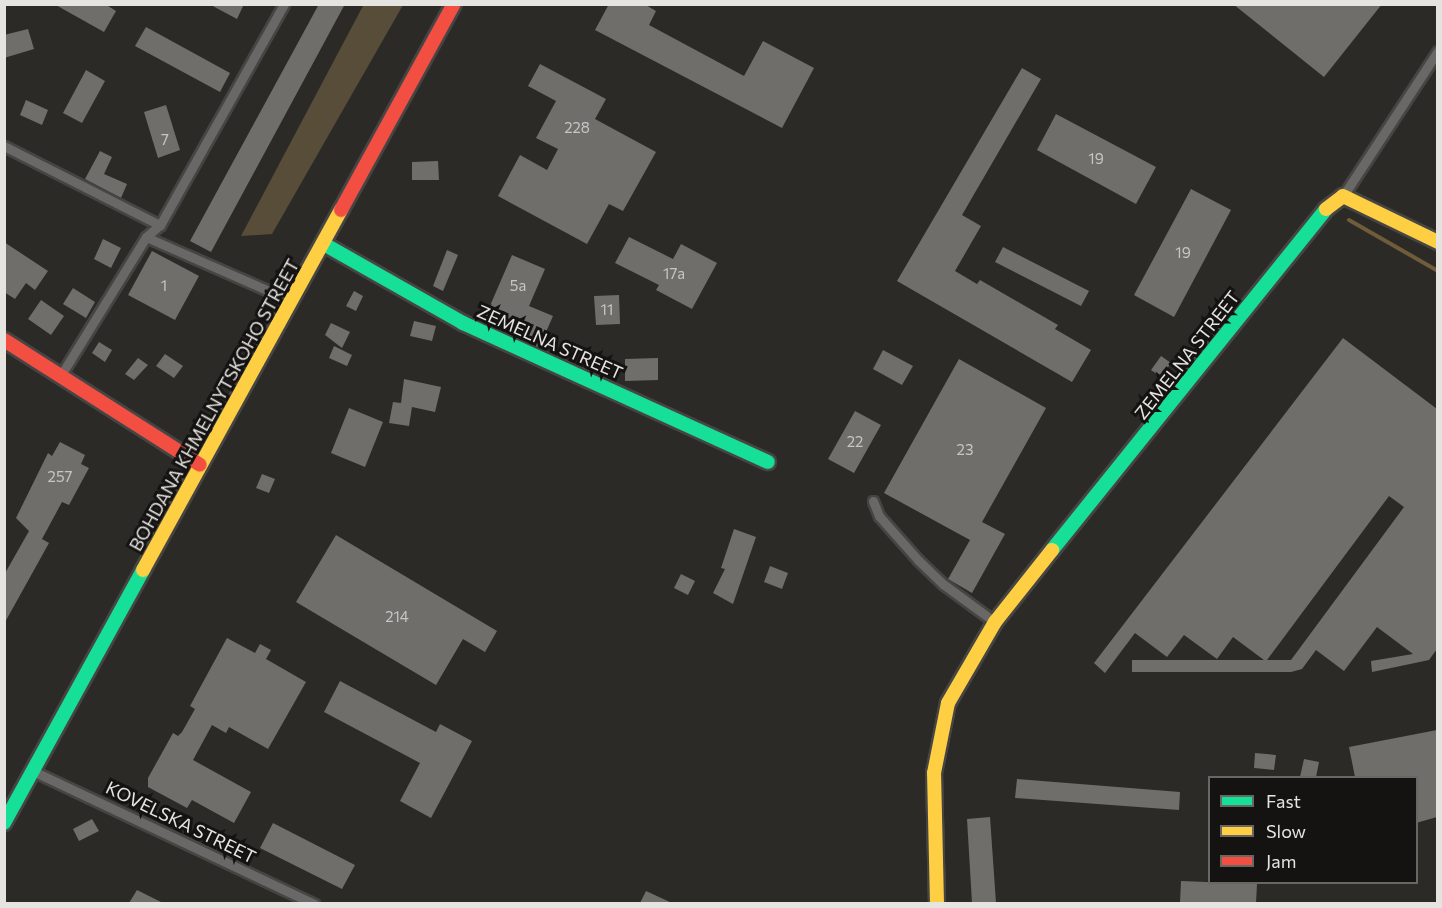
<!DOCTYPE html>
<meta charset="utf-8">
<style>
body{margin:0}
#map{position:relative;width:1442px;height:908px;overflow:hidden;background:#2c2a27;font-family:Commissioner,sans-serif}
div>[style]{position:absolute}
.green>*{inset:0;background:#574d39}
.stream>*{height:4px;margin:-2px;padding:0 2px;transform-origin:2px;border-radius:2px;background:#6e5c3a}
.building>*{inset:0;background:#6f6e6b}
.roads{filter:drop-shadow(2px 0 #464543) drop-shadow(-2px 0 #464543) drop-shadow(0 2px #464543) drop-shadow(0 -2px #464543)}
.street>*{height:9px;margin:-4.5px;padding:0 4.5px;transform-origin:4.5px;border-radius:4.5px;background:#696866}
.fast>*{height:14px;margin:-7px;padding:0 7px;transform-origin:7px;border-radius:7px;background:#16e098}
.slow>*{height:14px;margin:-7px;padding:0 7px;transform-origin:7px;border-radius:7px;background:#ffcf43}
.jam>*{height:14px;margin:-7px;padding:0 7px;transform-origin:7px;border-radius:7px;background:#f24e42}
span{translate:-50% -50%;white-space:nowrap;text-align:center;line-height:1.15;-webkit-text-stroke:6px #141311;paint-order:stroke}
.number-label{font-size:15px;color:#c8c6c4}
.number-label span{-webkit-text-stroke-width:0}
.street-label{font-size:18px;color:#e6e4e1}
.frame{position:absolute;inset:0;border:6px solid #e6e4e1;pointer-events:none}
.legend{position:absolute;left:1208px;top:776px;width:210px;height:108px;box-sizing:border-box;background:#141311;border:2px solid #686764;margin:0;padding:8px 10px;list-style:none;font-size:18px;color:#e6e4e1}
.legend li{display:flex;align-items:center;gap:12px;height:30px}
.legend b{width:30px;border:2px solid #686764}
</style>
<div id="map">
<div class="green">
<div style="clip-path:polygon(364px 4px,403px 5px,272px 234px,241px 236px)"></div>
</div>
<div class="stream">
<div style="left:1349px;top:220px;width:103px;rotate:29.8deg"></div>
</div>
<div class="building">
<div style="clip-path:polygon(54px 4px,105px 4px,116px 11px,104px 32px)"></div>
<div style="clip-path:polygon(209px 4px,244px 4px,237px 19px)"></div>
<div style="clip-path:polygon(319px 4px,345px 4px,211px 252px,190px 241px)"></div>
<div style="clip-path:polygon(609px 4px,644px 4px,656px 11px,649px 25px,744px 76px,763px 41px,814px 68px,782px 128px,595px 30px)"></div>
<div style="clip-path:polygon(1233px 4px,1382px 4px,1324px 77px)"></div>
<div style="clip-path:polygon(146px 27px,230px 73px,220px 92px,135px 46px)"></div>
<div style="clip-path:polygon(28px 29px,34px 49px,4px 58px,4px 35px)"></div>
<div style="clip-path:polygon(540px 64px,606px 99px,595px 119px,656px 152px,623px 211px,609px 204px,587px 244px,498px 196px,520px 155px,547px 170px,558px 149px,536px 138px,556px 101px,528px 86px)"></div>
<div style="clip-path:polygon(1022px 68px,1041px 79px,962px 215px,981px 226px,955px 271px,977px 284px,980px 280px,1058px 325px,1055px 329px,1091px 350px,1072px 382px,897px 281px)"></div>
<div style="clip-path:polygon(86px 70px,105px 81px,82px 123px,63px 113px)"></div>
<div style="clip-path:polygon(26px 100px,48px 110px,42px 125px,20px 115px)"></div>
<div style="clip-path:polygon(166px 105px,180px 150px,158px 158px,144px 112px)"></div>
<div style="clip-path:polygon(1056px 114px,1156px 167px,1136px 204px,1037px 150px)"></div>
<div style="clip-path:polygon(100px 151px,112px 157px,104px 174px,127px 184px,121px 198px,85px 179px)"></div>
<div style="clip-path:polygon(438px 161px,439px 180px,412px 180px,412px 162px)"></div>
<div style="clip-path:polygon(1191px 189px,1231px 210px,1174px 317px,1134px 295px)"></div>
<div style="clip-path:polygon(629px 237px,673px 259px,681px 244px,717px 263px,692px 309px,656px 290px,659px 285px,615px 263px)"></div>
<div style="clip-path:polygon(103px 239px,121px 248px,111px 268px,94px 259px)"></div>
<div style="clip-path:polygon(4px 242px,48px 271px,35px 290px,26px 283px,15px 299px,4px 292px)"></div>
<div style="clip-path:polygon(1003px 247px,1089px 291px,1081px 306px,995px 262px)"></div>
<div style="clip-path:polygon(447px 250px,458px 255px,443px 291px,433px 286px)"></div>
<div style="clip-path:polygon(152px 251px,199px 276px,175px 320px,128px 295px)"></div>
<div style="clip-path:polygon(512px 255px,545px 269px,529px 306px,553px 316px,539px 348px,483px 322px)"></div>
<div style="clip-path:polygon(73px 288px,95px 302px,86px 318px,63px 304px)"></div>
<div style="clip-path:polygon(354px 291px,363px 296px,356px 311px,346px 306px)"></div>
<div style="clip-path:polygon(619px 295px,620px 324px,596px 325px,594px 296px)"></div>
<div style="clip-path:polygon(41px 300px,64px 316px,51px 335px,28px 319px)"></div>
<div style="clip-path:polygon(414px 321px,436px 326px,432px 341px,410px 336px)"></div>
<div style="clip-path:polygon(331px 323px,350px 332px,342px 348px,325px 335px)"></div>
<div style="clip-path:polygon(evenodd,1343px 338px,1437px 409px,1437px 649px,1429px 660px,1372px 672px,1371px 661px,1413px 654px,1377px 627px,1344px 671px,1316px 650px,1302px 669px,1291px 672px,1132px 672px,1132px 660px,1264px 660px,1233px 637px,1217px 659px,1184px 635px,1167px 657px,1135px 633px,1105px 673px,1094px 663px,1343px 338px,1389px 496px,1404px 507px,1291px 660px,1267px 660px,1389px 496px)"></div>
<div style="clip-path:polygon(99px 342px,112px 350px,105px 362px,92px 353px)"></div>
<div style="clip-path:polygon(334px 346px,352px 355px,347px 366px,329px 358px)"></div>
<div style="clip-path:polygon(883px 350px,913px 366px,902px 385px,873px 369px)"></div>
<div style="clip-path:polygon(165px 354px,183px 366px,174px 378px,156px 366px)"></div>
<div style="clip-path:polygon(1161px 356px,1171px 363px,1161px 377px,1151px 370px)"></div>
<div style="clip-path:polygon(138px 358px,148px 365px,134px 380px,125px 374px)"></div>
<div style="clip-path:polygon(658px 358px,658px 380px,625px 381px,625px 359px)"></div>
<div style="clip-path:polygon(959px 359px,1046px 408px,982px 522px,1005px 534px,972px 593px,948px 579px,970px 540px,884px 493px)"></div>
<div style="clip-path:polygon(404px 379px,441px 387px,435px 412px,412px 407px,409px 426px,389px 423px,393px 402px,401px 403px)"></div>
<div style="clip-path:polygon(349px 408px,383px 422px,365px 467px,331px 453px)"></div>
<div style="clip-path:polygon(855px 411px,881px 425px,854px 473px,828px 459px)"></div>
<div style="clip-path:polygon(60px 442px,85px 455px,81px 464px,89px 468px,69px 505px,62px 502px,42px 539px,49px 543px,4px 624px,4px 575px,29px 531px,16px 518px,48px 453px,52px 456px)"></div>
<div style="clip-path:polygon(262px 474px,275px 479px,269px 493px,256px 488px)"></div>
<div style="clip-path:polygon(734px 529px,756px 537px,733px 604px,713px 593px,725px 569px,721px 568px)"></div>
<div style="clip-path:polygon(336px 535px,497px 631px,485px 652px,463px 639px,436px 685px,296px 602px)"></div>
<div style="clip-path:polygon(770px 566px,788px 573px,782px 589px,764px 582px)"></div>
<div style="clip-path:polygon(681px 574px,695px 581px,688px 595px,674px 588px)"></div>
<div style="clip-path:polygon(227px 638px,255px 653px,260px 644px,271px 650px,266px 659px,306px 682px,268px 749px,229px 727px,226px 733px,212px 725px,193px 760px,251px 792px,234px 823px,192px 800px,187px 808px,148px 787px,148px 778px,173px 733px,178px 736px,182px 732px,195px 709px,190px 706px)"></div>
<div style="clip-path:polygon(340px 681px,436px 732px,440px 724px,472px 741px,431px 818px,400px 801px,420px 763px,324px 712px)"></div>
<div style="clip-path:polygon(1437px 730px,1437px 817px,1416px 823px,1416px 777px,1355px 777px,1349px 747px)"></div>
<div style="clip-path:polygon(1255px 753px,1276px 755px,1274px 770px,1254px 768px)"></div>
<div style="clip-path:polygon(1304px 759px,1319px 762px,1316px 777px,1300px 777px)"></div>
<div style="clip-path:polygon(1017px 779px,1180px 792px,1179px 810px,1015px 798px)"></div>
<div style="clip-path:polygon(990px 817px,996px 903px,972px 903px,967px 819px)"></div>
<div style="clip-path:polygon(92px 819px,99px 831px,79px 841px,73px 829px)"></div>
<div style="clip-path:polygon(273px 823px,355px 865px,342px 889px,260px 848px)"></div>
<div style="clip-path:polygon(1181px 881px,1257px 884px,1256px 903px,1180px 903px)"></div>
<div style="clip-path:polygon(137px 890px,163px 903px,129px 903px)"></div>
<div style="clip-path:polygon(646px 891px,672px 903px,640px 903px)"></div>
</div>
<div class="roads">
<div class="street">
<div style="left:4px;top:146px;width:175px;rotate:26.9deg"></div>
<div style="left:1343px;top:196px;width:173px;rotate:-56.8deg"></div>
<div style="left:146px;top:237px;width:159px;rotate:23.7deg"></div>
<div style="left:61px;top:375px;width:162px;rotate:-58.4deg"></div>
<div style="left:146px;top:237px;width:18px;rotate:-41deg"></div>
<div style="left:160px;top:225px;width:253px;rotate:-60.7deg"></div>
<div style="left:873px;top:501px;width:16px;rotate:68deg"></div>
<div style="left:879px;top:516px;width:59px;rotate:48.4deg"></div>
<div style="left:918px;top:560px;width:35px;rotate:44deg"></div>
<div style="left:943px;top:584px;width:64px;rotate:36.2deg"></div>
<div style="left:33px;top:771px;width:311px;rotate:25.3deg"></div>
</div>
<div class="fast">
<div style="left:324px;top:244px;width:160px;rotate:29.6deg"></div>
<div style="left:463px;top:323px;width:335px;rotate:24.5deg"></div>
<div style="left:1052px;top:550px;width:437px;rotate:-51.2deg"></div>
<div style="left:4px;top:823px;width:289px;rotate:-61.2deg"></div>
</div>
<div class="slow">
<div style="left:1326px;top:209px;width:21px;rotate:-37deg"></div>
<div style="left:1343px;top:196px;width:106px;rotate:25.8deg"></div>
<div style="left:143px;top:570px;width:411px;rotate:-61.2deg"></div>
<div style="left:937px;top:904px;width:131px;rotate:-91.3deg"></div>
<div style="left:934px;top:773px;width:71px;rotate:-78.7deg"></div>
<div style="left:948px;top:703px;width:94px;rotate:-59.9deg"></div>
<div style="left:995px;top:622px;width:92px;rotate:-51.6deg"></div>
</div>
<div class="jam">
<div style="left:341px;top:210px;width:235px;rotate:-61.3deg"></div>
<div style="left:4px;top:340px;width:232px;rotate:32.5deg"></div>
</div>
</div>
<div class="number-label">
<span style="left:577px;top:128px">228</span>
<span style="left:165px;top:140px">7</span>
<span style="left:1096px;top:159px">19</span>
<span style="left:1183px;top:253px">19</span>
<span style="left:674px;top:274px">17а</span>
<span style="left:164px;top:286px">1</span>
<span style="left:518px;top:286px">5а</span>
<span style="left:607px;top:310px">11</span>
<span style="left:855px;top:442px">22</span>
<span style="left:965px;top:450px">23</span>
<span style="left:60px;top:477px">257</span>
<span style="left:397px;top:617px">214</span>
</div>
<div class="street-label">
<span style="left:550px;top:342px;rotate:24deg">ZEMELNA STREET</span>
<span style="left:1187px;top:355px;rotate:-52deg">ZEMELNA STREET</span>
<span style="left:214px;top:405px;rotate:-61deg">BOHDANA KHMELNYTSKOHO STREET</span>
<span style="left:181px;top:822px;rotate:26deg">KOVELSKA STREET</span>
</div>
<div class="frame"></div>
<ul class="legend">
<li><b style="height:8px;background:#16e098"></b>Fast</li>
<li><b style="height:8px;background:#ffcf43"></b>Slow</li>
<li><b style="height:8px;background:#f24e42"></b>Jam</li>
</ul>
</div>
